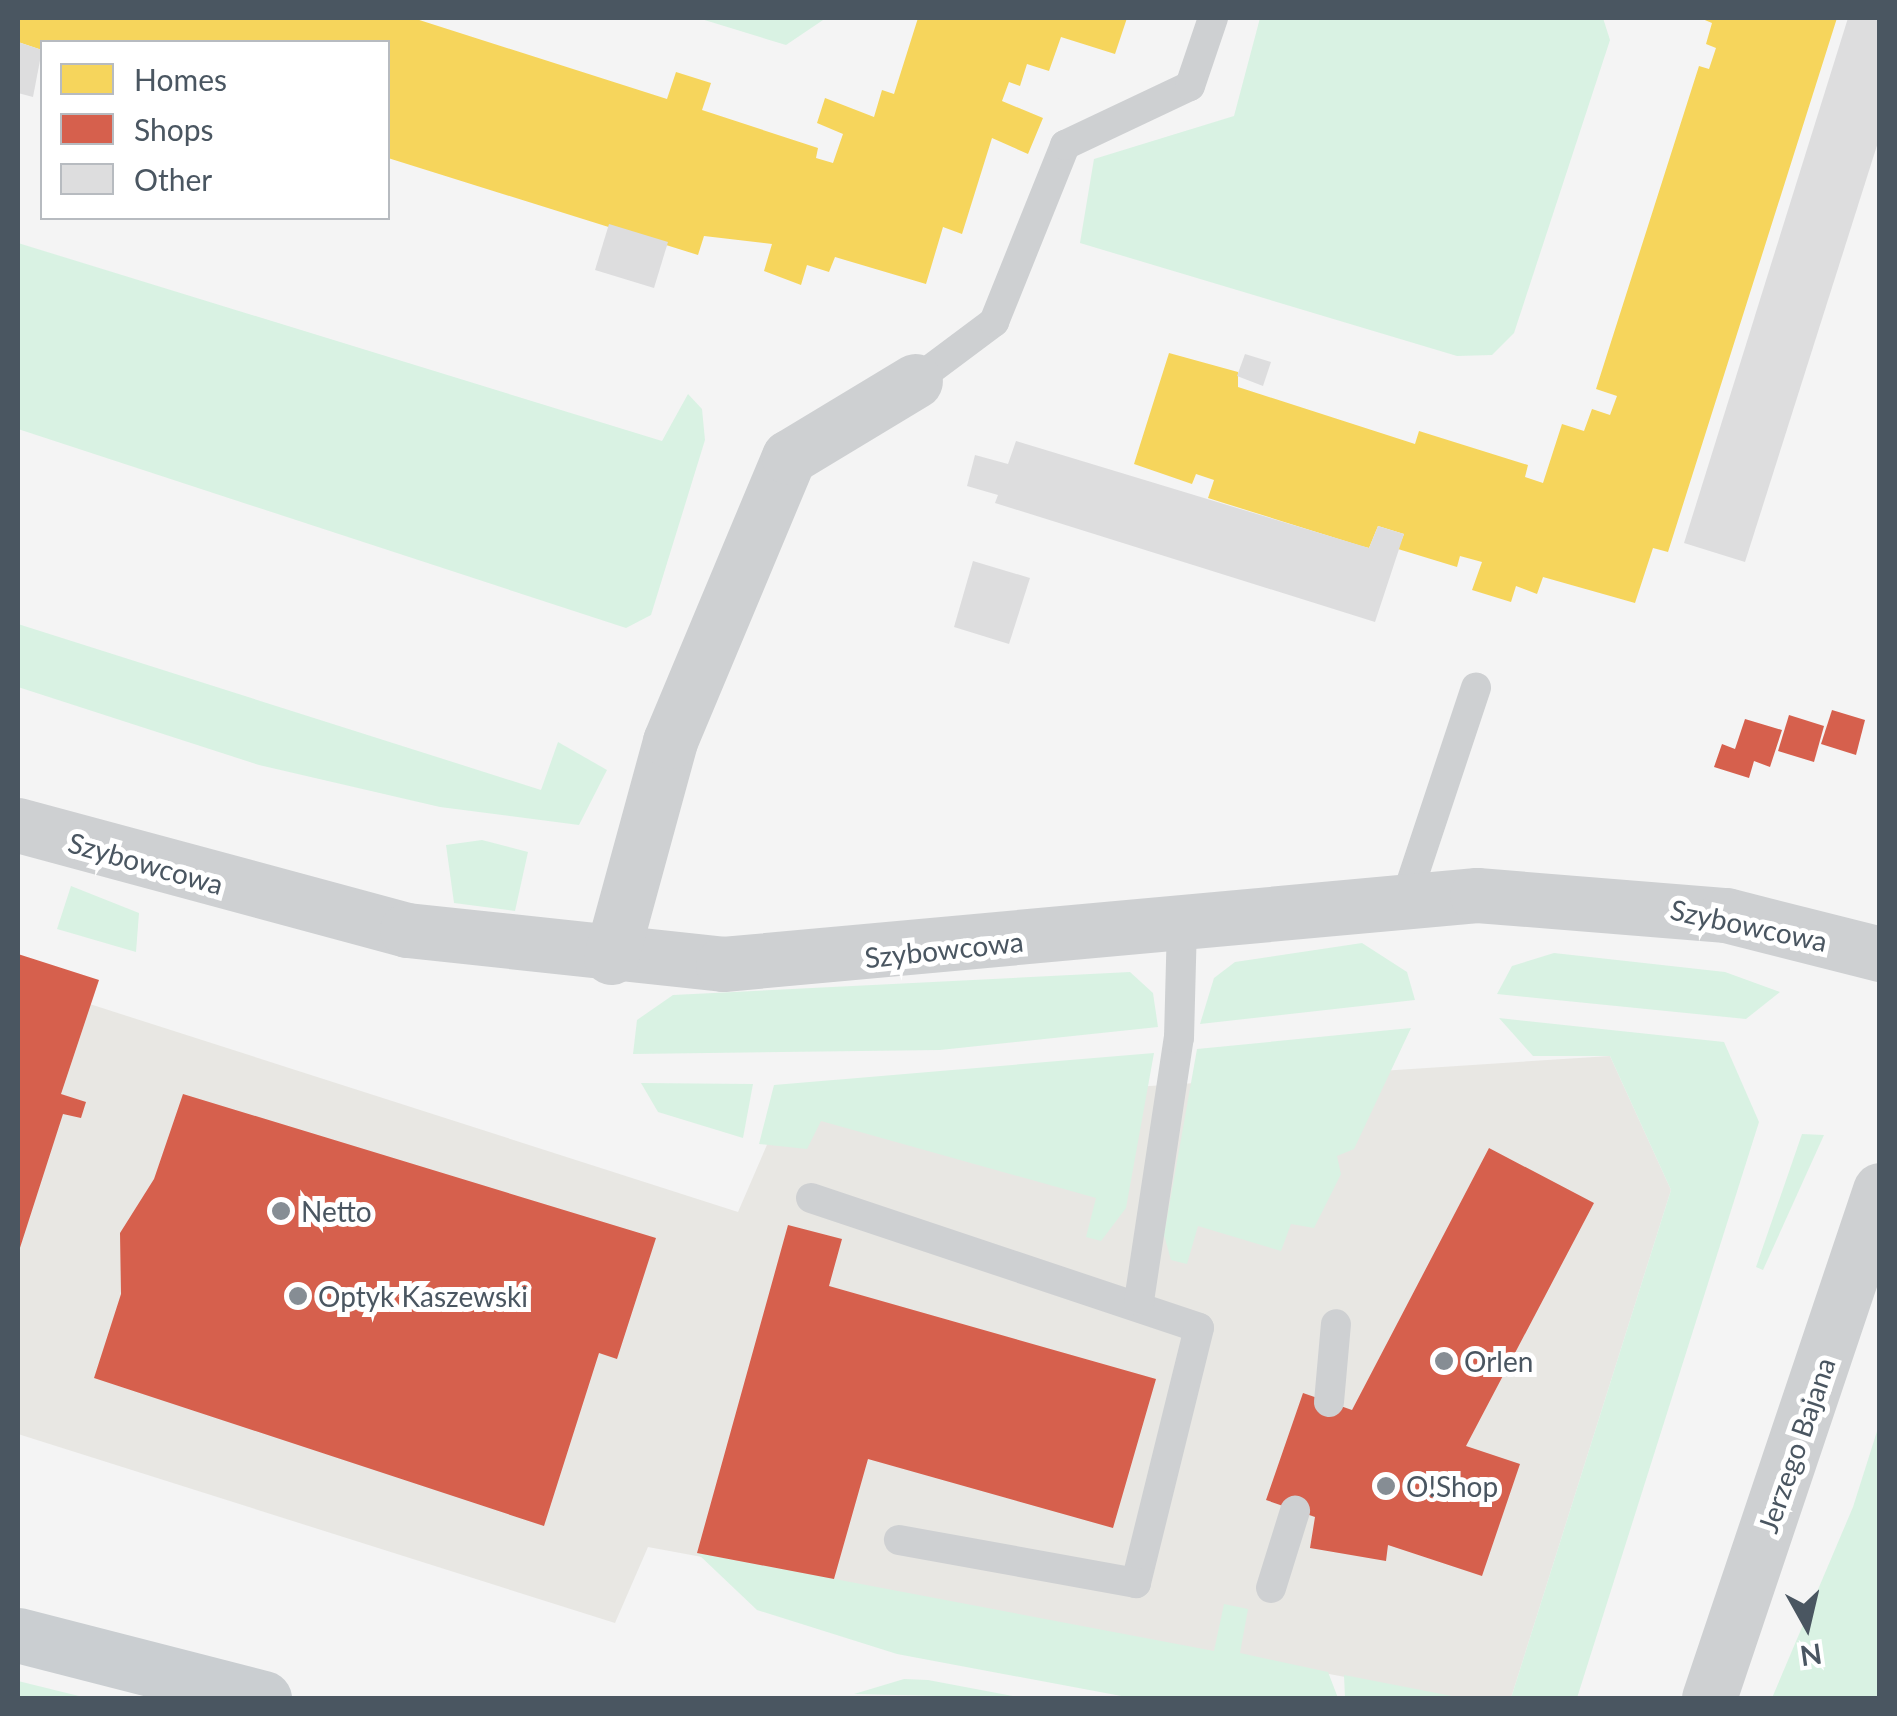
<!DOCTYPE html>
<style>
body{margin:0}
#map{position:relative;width:1897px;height:1716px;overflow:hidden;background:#f4f4f4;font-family:Lato,sans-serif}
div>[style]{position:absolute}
.commercial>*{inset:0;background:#e8e7e3}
.green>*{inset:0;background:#d9f2e3}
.homes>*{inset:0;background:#f6d55c}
.shops>*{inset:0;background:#d6604d}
.building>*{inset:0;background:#ddddde}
.lane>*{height:30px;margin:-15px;padding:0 15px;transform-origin:15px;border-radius:15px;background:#ced0d2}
.street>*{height:55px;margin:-27.5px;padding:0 27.5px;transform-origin:27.5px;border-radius:27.5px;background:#ced0d2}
.primary>*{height:55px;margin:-27.5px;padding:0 27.5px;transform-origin:27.5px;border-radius:27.5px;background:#caced1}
.dots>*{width:28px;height:28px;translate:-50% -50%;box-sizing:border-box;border:5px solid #fff;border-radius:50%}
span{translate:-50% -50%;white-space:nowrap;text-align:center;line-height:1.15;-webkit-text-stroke:10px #fff;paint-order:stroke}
.street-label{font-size:28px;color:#4a5661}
.poi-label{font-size:28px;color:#4a5661}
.left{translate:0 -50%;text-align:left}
.frame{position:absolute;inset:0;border:20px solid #4a5661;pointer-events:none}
.legend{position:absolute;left:40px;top:40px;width:350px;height:180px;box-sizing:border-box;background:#fff;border:2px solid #b7bbc0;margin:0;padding:12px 18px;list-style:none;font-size:30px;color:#4a5661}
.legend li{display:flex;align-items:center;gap:20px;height:50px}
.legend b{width:50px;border:2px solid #b7bbc0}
.north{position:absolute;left:1757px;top:1576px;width:100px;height:100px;-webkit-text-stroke:8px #fff;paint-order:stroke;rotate:172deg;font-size:28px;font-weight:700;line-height:40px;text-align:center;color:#4a5661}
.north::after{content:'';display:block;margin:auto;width:35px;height:45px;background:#4a5661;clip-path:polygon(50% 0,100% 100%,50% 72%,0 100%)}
</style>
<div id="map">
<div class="commercial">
<div style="clip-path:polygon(18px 981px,738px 1212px,782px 1110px,1610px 1056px,1671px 1190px,1511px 1698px,1458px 1698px,648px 1547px,615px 1623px,18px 1434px)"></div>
</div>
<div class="green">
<div style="clip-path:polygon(698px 18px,826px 18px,786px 45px)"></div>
<div style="clip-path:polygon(1260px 18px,1603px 18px,1610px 40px,1514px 333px,1492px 355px,1457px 356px,1080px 243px,1094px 159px,1234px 116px)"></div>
<div style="clip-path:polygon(18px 243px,662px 441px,688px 394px,702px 409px,705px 440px,651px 615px,626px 628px,18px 429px)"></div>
<div style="clip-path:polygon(18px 624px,541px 790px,558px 742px,607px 770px,579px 825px,440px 807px,259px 765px,18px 687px)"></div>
<div style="clip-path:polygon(482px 840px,528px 852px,515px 911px,454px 903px,446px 845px)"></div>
<div style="clip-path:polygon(71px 886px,139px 913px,136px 952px,57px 929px)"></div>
<div style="clip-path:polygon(1362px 943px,1407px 972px,1415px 1000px,1200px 1024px,1214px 978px,1235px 962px)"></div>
<div style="clip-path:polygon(1554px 953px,1725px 972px,1780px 992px,1746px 1019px,1497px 994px,1512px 966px)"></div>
<div style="clip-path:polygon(1130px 972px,1153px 993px,1158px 1027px,940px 1050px,633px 1054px,637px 1020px,673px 995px)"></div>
<div style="clip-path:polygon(1499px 1018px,1724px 1042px,1759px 1122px,1577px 1698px,1511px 1698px,1671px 1190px,1610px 1056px,1533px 1056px)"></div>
<div style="clip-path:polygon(1411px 1028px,1354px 1149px,1337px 1156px,1341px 1174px,1314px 1228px,1291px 1224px,1281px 1251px,1198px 1226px,1187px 1264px,1171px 1260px,1164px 1235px,1197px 1049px)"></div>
<div style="clip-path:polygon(1154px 1053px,1126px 1208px,1101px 1241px,1086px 1237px,1096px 1198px,821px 1121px,807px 1149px,759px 1144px,774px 1085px)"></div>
<div style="clip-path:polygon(641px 1083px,753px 1084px,743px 1138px,658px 1112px)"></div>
<div style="clip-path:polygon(1802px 1134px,1824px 1135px,1763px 1270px,1756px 1267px)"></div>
<div style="clip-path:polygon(1879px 1425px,1879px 1698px,1772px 1698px,1853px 1507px)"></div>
<div style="clip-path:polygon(697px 1553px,1214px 1651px,1224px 1604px,1248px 1609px,1240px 1653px,1328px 1672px,1338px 1698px,1132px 1698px,897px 1654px,757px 1610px)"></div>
<div style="clip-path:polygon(1344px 1675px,1462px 1698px,1345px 1698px)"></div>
<div style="clip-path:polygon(904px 1679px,928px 1680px,1023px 1698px,854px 1694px)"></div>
<div style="clip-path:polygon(18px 1681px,87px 1698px,18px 1698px)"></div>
</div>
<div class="homes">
<div style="clip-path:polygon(18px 18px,413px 18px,667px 99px,676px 72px,711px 83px,702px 110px,818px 148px,816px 158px,833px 163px,843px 134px,817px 123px,825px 98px,874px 117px,882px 90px,894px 94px,918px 18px,1127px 18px,1115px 54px,1061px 37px,1049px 71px,1027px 64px,1020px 86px,1009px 82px,1002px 101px,1043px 118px,1028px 154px,992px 138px,962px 234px,943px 227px,926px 284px,835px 257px,829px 272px,807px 265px,801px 285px,764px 271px,772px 244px,704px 236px,698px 255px,388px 158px,388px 42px,42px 42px,42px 50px,18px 42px)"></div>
<div style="clip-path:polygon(1700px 18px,1837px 18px,1668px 552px,1653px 548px,1635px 603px,1543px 577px,1537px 594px,1516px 586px,1511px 602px,1472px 590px,1482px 562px,1460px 556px,1457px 567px,1398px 549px,1404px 534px,1378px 526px,1369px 548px,1361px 546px,1208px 498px,1214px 480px,1196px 474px,1192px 484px,1134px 464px,1169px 353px,1238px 372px,1238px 387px,1415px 444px,1419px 431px,1528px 465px,1525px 477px,1543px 483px,1562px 424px,1584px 431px,1592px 409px,1610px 415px,1617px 396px,1596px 389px,1699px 66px,1709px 69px,1716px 48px,1706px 44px,1712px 23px)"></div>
</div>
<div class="shops">
<div style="clip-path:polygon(1832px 710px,1865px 720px,1856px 755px,1821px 744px)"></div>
<div style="clip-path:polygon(1789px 715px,1824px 726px,1814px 762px,1778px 751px)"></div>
<div style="clip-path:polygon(1745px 719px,1782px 730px,1770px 767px,1754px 761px,1749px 778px,1714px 767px,1722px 744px,1735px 749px)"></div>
<div style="clip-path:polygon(18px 954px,99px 980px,61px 1094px,86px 1102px,81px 1118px,63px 1114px,18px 1254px)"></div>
<div style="clip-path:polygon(183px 1094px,656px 1238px,617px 1359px,599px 1353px,544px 1526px,94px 1378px,121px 1294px,120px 1233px,154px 1179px)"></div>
<div style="clip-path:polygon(1489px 1148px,1594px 1203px,1466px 1446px,1520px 1464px,1482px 1576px,1388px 1545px,1386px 1561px,1310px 1548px,1315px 1517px,1266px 1500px,1303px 1393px,1352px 1410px)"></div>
<div style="clip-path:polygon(788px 1225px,842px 1239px,829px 1286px,1156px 1379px,1113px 1528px,868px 1459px,834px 1579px,697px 1553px)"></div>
</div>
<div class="building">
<div style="clip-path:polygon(1848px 18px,1880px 18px,1880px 136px,1745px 562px,1684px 543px)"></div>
<div style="clip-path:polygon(18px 42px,42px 50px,33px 97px,18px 93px)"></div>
<div style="clip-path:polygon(609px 224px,668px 242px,654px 288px,595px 270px)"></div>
<div style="clip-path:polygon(1245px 354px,1271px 362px,1263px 386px,1237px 376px)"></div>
<div style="clip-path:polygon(1016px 441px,1369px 548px,1378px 526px,1404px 534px,1375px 622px,995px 503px,998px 495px,967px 486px,975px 455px,1008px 464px)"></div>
<div style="clip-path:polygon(973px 561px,1030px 578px,1009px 644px,954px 627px)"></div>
</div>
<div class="lane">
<div style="left:915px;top:381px;width:99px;rotate:-36.8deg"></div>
<div style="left:994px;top:322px;width:191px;rotate:-68.1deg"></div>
<div style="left:1065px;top:145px;width:138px;rotate:-25.3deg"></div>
<div style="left:1190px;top:86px;width:72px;rotate:-71.3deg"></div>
<div style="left:1405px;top:901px;width:225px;rotate:-71.6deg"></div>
<div style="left:811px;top:1198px;width:409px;rotate:18.5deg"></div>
<div style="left:1199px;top:1328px;width:263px;rotate:103.9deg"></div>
<div style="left:1136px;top:1583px;width:241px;rotate:-169.7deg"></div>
<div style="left:1139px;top:1301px;width:266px;rotate:-81.4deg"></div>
<div style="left:1179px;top:1038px;width:112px;rotate:-88.5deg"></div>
<div style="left:1329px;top:1402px;width:78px;rotate:-84.9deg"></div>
<div style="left:1271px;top:1588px;width:81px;rotate:-72.7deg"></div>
</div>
<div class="street">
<div style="left:18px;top:825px;width:403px;rotate:15.1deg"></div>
<div style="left:407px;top:930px;width:318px;rotate:6.1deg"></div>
<div style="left:723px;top:964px;width:757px;rotate:-5.23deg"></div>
<div style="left:1477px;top:895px;width:250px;rotate:4.6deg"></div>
<div style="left:1726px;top:915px;width:159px;rotate:14.2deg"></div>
<div style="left:611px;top:957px;width:224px;rotate:-74.7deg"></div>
<div style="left:670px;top:741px;width:308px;rotate:-67.3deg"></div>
<div style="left:789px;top:457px;width:147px;rotate:-31.1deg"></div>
<div style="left:1709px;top:1698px;width:536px;rotate:-71.4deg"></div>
</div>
<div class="primary">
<div style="left:18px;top:1635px;width:254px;rotate:14.4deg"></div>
</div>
<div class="dots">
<div style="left:281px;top:1211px;background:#868d94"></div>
<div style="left:298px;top:1296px;background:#868d94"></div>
<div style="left:1444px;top:1361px;background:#868d94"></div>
<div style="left:1386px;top:1486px;background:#868d94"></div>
</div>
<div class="street-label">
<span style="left:146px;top:863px;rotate:16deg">Szybowcowa</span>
<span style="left:1749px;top:925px;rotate:12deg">Szybowcowa</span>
<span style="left:944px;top:949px;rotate:-6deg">Szybowcowa</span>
<span style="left:1796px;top:1445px;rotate:-71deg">Jerzego Bajana</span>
</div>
<div class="poi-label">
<span class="left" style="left:301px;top:1211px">Netto</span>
<span class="left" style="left:318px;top:1296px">Optyk Kaszewski</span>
<span class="left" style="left:1464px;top:1361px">Orlen</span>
<span class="left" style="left:1406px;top:1486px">O!Shop</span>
</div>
<div class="frame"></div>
<ul class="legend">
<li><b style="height:28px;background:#f6d55c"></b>Homes</li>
<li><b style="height:28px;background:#d6604d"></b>Shops</li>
<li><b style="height:28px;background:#ddddde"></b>Other</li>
</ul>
<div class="north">N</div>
</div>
